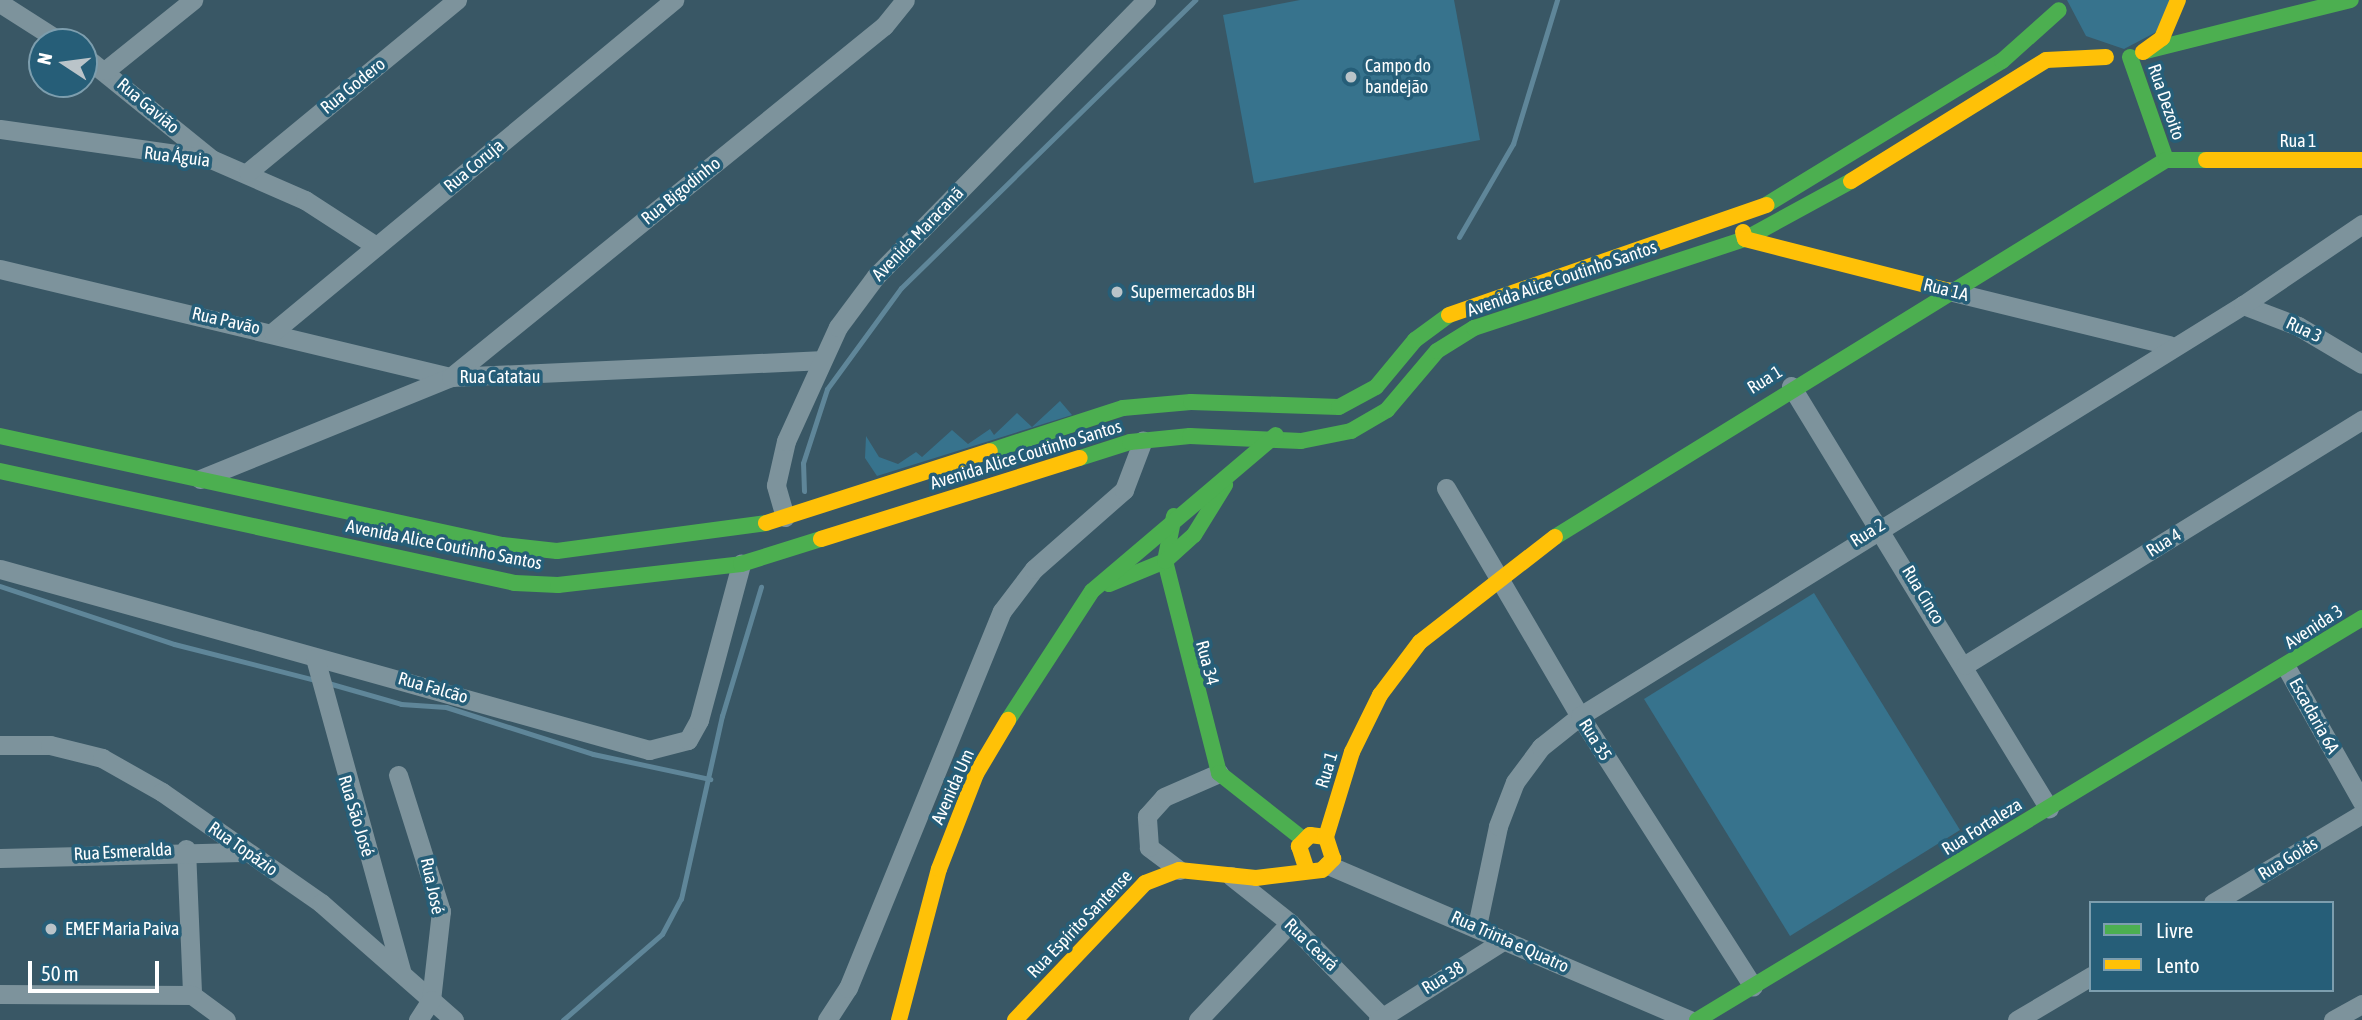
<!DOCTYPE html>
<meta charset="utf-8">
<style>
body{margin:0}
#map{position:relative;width:2362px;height:1020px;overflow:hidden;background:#395765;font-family:"Asap Condensed",sans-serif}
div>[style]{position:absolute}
.green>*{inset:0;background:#37738d}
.stream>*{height:5px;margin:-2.5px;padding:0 2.5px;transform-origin:2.5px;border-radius:2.5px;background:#5f8699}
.street>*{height:19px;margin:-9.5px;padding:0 9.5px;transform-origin:9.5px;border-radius:9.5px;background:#7d939c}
.fast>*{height:16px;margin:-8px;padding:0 8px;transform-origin:8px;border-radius:8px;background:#4caf50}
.slow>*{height:16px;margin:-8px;padding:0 8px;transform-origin:8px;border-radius:8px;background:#ffc107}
.dots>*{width:19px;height:19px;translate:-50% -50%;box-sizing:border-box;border:4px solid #265e78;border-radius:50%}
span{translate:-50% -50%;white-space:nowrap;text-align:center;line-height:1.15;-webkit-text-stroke:7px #265e78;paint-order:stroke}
.poi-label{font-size:18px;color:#fff}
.left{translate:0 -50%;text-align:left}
.street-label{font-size:18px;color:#fff}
.legend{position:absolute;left:2089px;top:901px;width:245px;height:91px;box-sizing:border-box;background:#265e78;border:2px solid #7d9eae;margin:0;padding:9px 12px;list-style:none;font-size:21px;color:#fff}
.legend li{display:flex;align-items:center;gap:14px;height:35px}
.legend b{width:35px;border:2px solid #7d9eae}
.north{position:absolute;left:28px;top:28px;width:70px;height:70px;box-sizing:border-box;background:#265e78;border:2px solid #7d9eae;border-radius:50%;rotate:283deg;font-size:19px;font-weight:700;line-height:28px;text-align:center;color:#fff}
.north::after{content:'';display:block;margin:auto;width:24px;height:32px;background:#bac4c9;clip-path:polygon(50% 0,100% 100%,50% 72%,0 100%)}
.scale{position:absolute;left:28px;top:961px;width:131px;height:32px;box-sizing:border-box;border:4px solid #fff;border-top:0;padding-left:9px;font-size:21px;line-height:24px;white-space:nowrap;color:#fff;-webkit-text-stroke:5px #265e78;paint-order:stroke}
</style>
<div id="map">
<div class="green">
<div style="clip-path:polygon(1300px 0,1454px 0,1480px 140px,1254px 183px,1223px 15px)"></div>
<div style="clip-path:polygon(2067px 0,2172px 0,2160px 30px,2124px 49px,2086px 36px)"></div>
<div style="clip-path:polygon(1060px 401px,1072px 415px,877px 476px,865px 458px,866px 436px,879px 457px,898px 464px,916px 452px,922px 457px,952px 430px,968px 444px,990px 429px,994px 435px,1017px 413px,1032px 427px)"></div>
<div style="clip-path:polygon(1814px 593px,1960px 830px,1790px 936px,1644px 699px)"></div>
</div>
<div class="stream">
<div style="left:1459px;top:237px;width:108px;rotate:-59.9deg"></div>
<div style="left:1513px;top:144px;width:151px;rotate:-73deg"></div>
<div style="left:804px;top:491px;width:28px;rotate:-92deg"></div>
<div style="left:803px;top:463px;width:78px;rotate:-72deg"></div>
<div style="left:827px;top:389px;width:125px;rotate:-53.8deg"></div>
<div style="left:901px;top:288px;width:412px;rotate:-44.4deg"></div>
<div style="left:0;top:586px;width:183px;rotate:18.4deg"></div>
<div style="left:174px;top:644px;width:146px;rotate:14.3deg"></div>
<div style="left:328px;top:683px;width:76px;rotate:16deg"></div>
<div style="left:401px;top:704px;width:45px;rotate:3.8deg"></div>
<div style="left:446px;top:707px;width:154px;rotate:17.7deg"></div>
<div style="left:593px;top:754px;width:120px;rotate:12.1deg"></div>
<div style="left:563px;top:1020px;width:131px;rotate:-41deg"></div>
<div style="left:662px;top:934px;width:40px;rotate:-62deg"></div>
<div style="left:681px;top:899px;width:188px;rotate:-77.4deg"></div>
<div style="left:722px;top:716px;width:135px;rotate:-73.2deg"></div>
</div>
<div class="street">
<div style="left:0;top:3px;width:72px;rotate:32.6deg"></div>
<div style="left:84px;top:56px;width:164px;rotate:39deg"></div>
<div style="left:106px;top:70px;width:112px;rotate:-38.8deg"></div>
<div style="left:0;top:129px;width:213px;rotate:8.1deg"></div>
<div style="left:211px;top:159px;width:103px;rotate:23.6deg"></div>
<div style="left:305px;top:200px;width:85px;rotate:32.9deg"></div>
<div style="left:248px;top:172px;width:271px;rotate:-39.5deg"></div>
<div style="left:0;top:269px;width:464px;rotate:13.5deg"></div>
<div style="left:1949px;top:291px;width:227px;rotate:13.8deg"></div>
<div style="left:2243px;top:305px;width:59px;rotate:20.9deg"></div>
<div style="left:2298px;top:326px;width:74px;rotate:30.7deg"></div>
<div style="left:273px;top:332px;width:521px;rotate:-39.62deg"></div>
<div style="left:451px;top:377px;width:557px;rotate:-39.03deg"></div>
<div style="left:884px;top:26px;width:33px;rotate:-51deg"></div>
<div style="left:1791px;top:386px;width:495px;rotate:58.6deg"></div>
<div style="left:200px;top:479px;width:271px;rotate:-22.1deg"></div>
<div style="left:451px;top:377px;width:368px;rotate:-2.6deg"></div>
<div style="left:1446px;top:488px;width:264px;rotate:59.6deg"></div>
<div style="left:1580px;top:716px;width:321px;rotate:57.4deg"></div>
<div style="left:785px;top:517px;width:33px;rotate:-106deg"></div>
<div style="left:776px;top:485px;width:45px;rotate:-77.2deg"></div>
<div style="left:786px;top:441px;width:125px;rotate:-65.5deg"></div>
<div style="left:838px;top:327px;width:64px;rotate:-53.3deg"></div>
<div style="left:876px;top:276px;width:386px;rotate:-45.6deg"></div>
<div style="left:0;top:569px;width:674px;rotate:15.58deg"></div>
<div style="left:649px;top:750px;width:40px;rotate:-14.4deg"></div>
<div style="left:688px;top:740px;width:23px;rotate:-61deg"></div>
<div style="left:699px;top:720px;width:162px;rotate:-74.9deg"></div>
<div style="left:315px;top:658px;width:327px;rotate:74.6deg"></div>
<div style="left:1965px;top:665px;width:467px;rotate:-31.7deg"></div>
<div style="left:2286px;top:667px;width:155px;rotate:60.6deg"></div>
<div style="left:0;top:745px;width:50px"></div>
<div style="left:50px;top:745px;width:54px;rotate:14deg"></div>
<div style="left:102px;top:758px;width:69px;rotate:29.5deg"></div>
<div style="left:162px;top:792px;width:194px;rotate:34.9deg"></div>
<div style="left:321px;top:903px;width:177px;rotate:41.3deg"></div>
<div style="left:398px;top:775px;width:143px;rotate:72.5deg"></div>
<div style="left:441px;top:911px;width:90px;rotate:96.4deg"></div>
<div style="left:431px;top:1000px;width:24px;rotate:123deg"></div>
<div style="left:186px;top:849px;width:146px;rotate:87.6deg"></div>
<div style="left:192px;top:995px;width:42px;rotate:36.3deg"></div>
<div style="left:0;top:858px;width:242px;rotate:-1.4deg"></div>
<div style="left:1328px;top:865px;width:394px;rotate:23.2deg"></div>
<div style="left:1179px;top:870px;width:38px;rotate:-143deg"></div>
<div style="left:1149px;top:847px;width:31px;rotate:-94deg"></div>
<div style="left:1147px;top:816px;width:25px;rotate:-48deg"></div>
<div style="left:1164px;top:797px;width:60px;rotate:-23.6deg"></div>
<div style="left:1231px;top:876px;width:75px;rotate:38.5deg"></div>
<div style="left:1290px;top:923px;width:136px;rotate:45.6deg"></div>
<div style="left:2213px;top:903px;width:174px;rotate:-30.9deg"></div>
<div style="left:1477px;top:926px;width:102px;rotate:-78.1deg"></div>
<div style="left:1498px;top:826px;width:47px;rotate:-68.9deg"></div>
<div style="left:1515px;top:782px;width:44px;rotate:-53.4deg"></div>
<div style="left:1541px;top:747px;width:50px;rotate:-38.5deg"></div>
<div style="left:1580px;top:716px;width:780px;rotate:-31.8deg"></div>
<div style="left:2243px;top:305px;width:144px;rotate:-34.2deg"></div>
<div style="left:0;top:994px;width:192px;rotate:0.3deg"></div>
<div style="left:827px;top:1020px;width:38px;rotate:-57deg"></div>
<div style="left:848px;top:988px;width:407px;rotate:-67.8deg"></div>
<div style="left:1002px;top:611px;width:53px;rotate:-52.7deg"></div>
<div style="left:1034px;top:569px;width:120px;rotate:-41.3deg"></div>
<div style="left:1124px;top:490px;width:53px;rotate:-69.2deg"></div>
<div style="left:1198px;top:1020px;width:134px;rotate:-46.5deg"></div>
<div style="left:1378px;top:1020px;width:149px;rotate:-32.4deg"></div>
<div style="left:2017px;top:1020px;width:86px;rotate:-30.7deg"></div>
<div style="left:2333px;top:1020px;width:33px;rotate:-29deg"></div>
</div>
<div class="fast">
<div style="left:2146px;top:51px;width:211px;rotate:-14deg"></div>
<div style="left:2130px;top:57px;width:109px;rotate:70.7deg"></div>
<div style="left:1766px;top:205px;width:276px;rotate:-31.4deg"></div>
<div style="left:2002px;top:61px;width:76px;rotate:-41.8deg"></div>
<div style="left:0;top:436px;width:514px;rotate:12.25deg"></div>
<div style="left:502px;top:545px;width:55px;rotate:6.2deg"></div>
<div style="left:557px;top:551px;width:211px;rotate:-7.6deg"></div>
<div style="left:990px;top:451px;width:140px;rotate:-17.9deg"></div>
<div style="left:1123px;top:408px;width:68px;rotate:-5deg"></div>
<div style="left:1191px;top:402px;width:148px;rotate:1.9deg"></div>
<div style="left:1339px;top:407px;width:42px;rotate:-28.4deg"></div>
<div style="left:1376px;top:387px;width:61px;rotate:-50.3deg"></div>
<div style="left:1415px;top:340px;width:42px;rotate:-36.3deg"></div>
<div style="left:1080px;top:458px;width:52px;rotate:-17.7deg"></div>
<div style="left:1130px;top:442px;width:60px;rotate:-5.7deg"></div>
<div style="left:1190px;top:436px;width:111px;rotate:2.6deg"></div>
<div style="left:1301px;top:441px;width:51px;rotate:-11.3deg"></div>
<div style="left:1351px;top:431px;width:42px;rotate:-30.3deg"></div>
<div style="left:1387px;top:410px;width:77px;rotate:-49.7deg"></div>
<div style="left:1437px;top:351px;width:44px;rotate:-31.9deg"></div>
<div style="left:1474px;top:328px;width:285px;rotate:-18.2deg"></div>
<div style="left:1745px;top:239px;width:121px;rotate:-28.7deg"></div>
<div style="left:0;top:471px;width:527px;rotate:12.27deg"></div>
<div style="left:515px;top:583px;width:43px;rotate:2.7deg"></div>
<div style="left:558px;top:585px;width:184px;rotate:-6.5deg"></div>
<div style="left:741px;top:564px;width:84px;rotate:-17.4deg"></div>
<div style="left:1174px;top:516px;width:46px;rotate:101.3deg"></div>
<div style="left:1165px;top:561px;width:219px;rotate:75.7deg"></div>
<div style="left:1219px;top:773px;width:107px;rotate:38.2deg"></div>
<div style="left:1555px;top:537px;width:718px;rotate:-31.68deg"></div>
<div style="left:2166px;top:160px;width:40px"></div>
<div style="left:1109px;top:584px;width:61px;rotate:-22.3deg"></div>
<div style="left:1165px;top:561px;width:39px;rotate:-42deg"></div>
<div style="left:1194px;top:535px;width:59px;rotate:-58.2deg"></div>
<div style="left:1008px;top:720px;width:154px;rotate:-56.9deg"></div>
<div style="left:1092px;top:591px;width:241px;rotate:-40.3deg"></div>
<div style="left:1697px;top:1020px;width:777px;rotate:-31.15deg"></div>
</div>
<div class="slow">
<div style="left:2143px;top:52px;width:24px;rotate:-36deg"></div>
<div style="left:2162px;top:38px;width:41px;rotate:-67.2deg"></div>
<div style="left:2206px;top:160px;width:156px"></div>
<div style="left:1851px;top:181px;width:229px;rotate:-31.8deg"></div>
<div style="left:2046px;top:60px;width:60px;rotate:-2.9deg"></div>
<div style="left:1743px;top:232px;width:7px;rotate:74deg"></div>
<div style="left:1745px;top:239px;width:211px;rotate:14.3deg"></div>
<div style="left:1449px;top:315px;width:336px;rotate:-19.1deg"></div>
<div style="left:766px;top:523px;width:235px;rotate:-17.8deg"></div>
<div style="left:821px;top:539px;width:271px;rotate:-17.4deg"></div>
<div style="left:1326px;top:837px;width:89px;rotate:-73deg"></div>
<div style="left:1352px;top:752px;width:64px;rotate:-63.8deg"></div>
<div style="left:1380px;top:695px;width:66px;rotate:-53deg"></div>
<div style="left:1420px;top:642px;width:171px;rotate:-37.9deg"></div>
<div style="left:899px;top:1020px;width:156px;rotate:-75.2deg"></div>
<div style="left:939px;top:869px;width:102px;rotate:-68.7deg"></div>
<div style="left:976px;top:774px;width:63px;rotate:-59.3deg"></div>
<div style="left:1015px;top:1020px;width:189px;rotate:-46.5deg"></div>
<div style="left:1145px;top:883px;width:36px;rotate:-21deg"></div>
<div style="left:1179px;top:870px;width:77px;rotate:5.9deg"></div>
<div style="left:1256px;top:878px;width:66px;rotate:-6.9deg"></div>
<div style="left:1322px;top:870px;width:16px;rotate:-45deg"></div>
<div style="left:1333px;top:859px;width:23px;rotate:-108deg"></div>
<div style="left:1326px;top:837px;width:16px;rotate:-173deg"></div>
<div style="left:1310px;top:835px;width:16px;rotate:135deg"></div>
<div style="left:1299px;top:846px;width:23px;rotate:72deg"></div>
</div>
<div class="dots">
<div style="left:1351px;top:77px;background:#bac4c9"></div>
<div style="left:1117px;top:292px;background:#bac4c9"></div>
<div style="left:51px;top:929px;background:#bac4c9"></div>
</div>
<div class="poi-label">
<span class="left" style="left:1365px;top:77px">Campo do<br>bandejão</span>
<span class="left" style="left:1131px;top:292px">Supermercados BH</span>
<span class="left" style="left:65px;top:929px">EMEF Maria Paiva</span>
</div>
<div class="street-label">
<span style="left:353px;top:86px;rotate:-39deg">Rua Godero</span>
<span style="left:2166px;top:102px;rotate:71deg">Rua Dezoito</span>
<span style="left:148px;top:106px;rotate:40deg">Rua Gavião</span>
<span style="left:2298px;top:141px">Rua 1</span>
<span style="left:177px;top:157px;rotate:7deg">Rua Águia</span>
<span style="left:474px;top:166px;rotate:-40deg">Rua Coruja</span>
<span style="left:681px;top:191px;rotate:-39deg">Rua Bigodinho</span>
<span style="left:918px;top:234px;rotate:-46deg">Avenida Maracanã</span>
<span style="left:1562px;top:279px;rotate:-19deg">Avenida Alice Coutinho Santos</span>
<span style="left:1946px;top:290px;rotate:14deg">Rua 1A</span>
<span style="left:226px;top:321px;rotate:13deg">Rua Pavão</span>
<span style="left:2304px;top:330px;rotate:25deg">Rua 3</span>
<span style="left:500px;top:377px">Rua Catatau</span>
<span style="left:1765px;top:380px;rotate:-32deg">Rua 1</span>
<span style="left:1026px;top:455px;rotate:-17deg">Avenida Alice Coutinho Santos</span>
<span style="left:1868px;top:533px;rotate:-32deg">Rua 2</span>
<span style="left:2164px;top:543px;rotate:-32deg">Rua 4</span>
<span style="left:444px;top:545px;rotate:11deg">Avenida Alice Coutinho Santos</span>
<span style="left:1923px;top:595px;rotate:59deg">Rua Cinco</span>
<span style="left:2314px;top:627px;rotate:-33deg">Avenida 3</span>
<span style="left:1207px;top:663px;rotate:75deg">Rua 34</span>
<span style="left:433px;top:688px;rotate:16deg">Rua Falcão</span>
<span style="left:2314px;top:716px;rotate:61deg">Escadaria 6A</span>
<span style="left:1595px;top:740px;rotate:58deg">Rua 35</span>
<span style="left:1327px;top:770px;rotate:-73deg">Rua 1</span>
<span style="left:953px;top:787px;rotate:-66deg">Avenida Um</span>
<span style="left:356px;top:816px;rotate:73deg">Rua São José</span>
<span style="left:1982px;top:827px;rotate:-32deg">Rua Fortaleza</span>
<span style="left:243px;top:849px;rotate:35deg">Rua Topázio</span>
<span style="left:123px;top:852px;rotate:-3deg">Rua Esmeralda</span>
<span style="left:2288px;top:859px;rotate:-31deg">Rua Goiás</span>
<span style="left:432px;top:886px;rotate:78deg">Rua José</span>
<span style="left:1080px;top:924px;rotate:-46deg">Rua Espírito Santense</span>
<span style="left:1510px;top:942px;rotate:24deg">Rua Trinta e Quatro</span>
<span style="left:1311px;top:945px;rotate:44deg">Rua Ceará</span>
<span style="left:1443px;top:978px;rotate:-32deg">Rua 38</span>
</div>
<ul class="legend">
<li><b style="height:9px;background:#4caf50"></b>Livre</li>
<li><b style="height:9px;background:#ffc107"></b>Lento</li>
</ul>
<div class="north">N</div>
<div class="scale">50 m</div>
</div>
